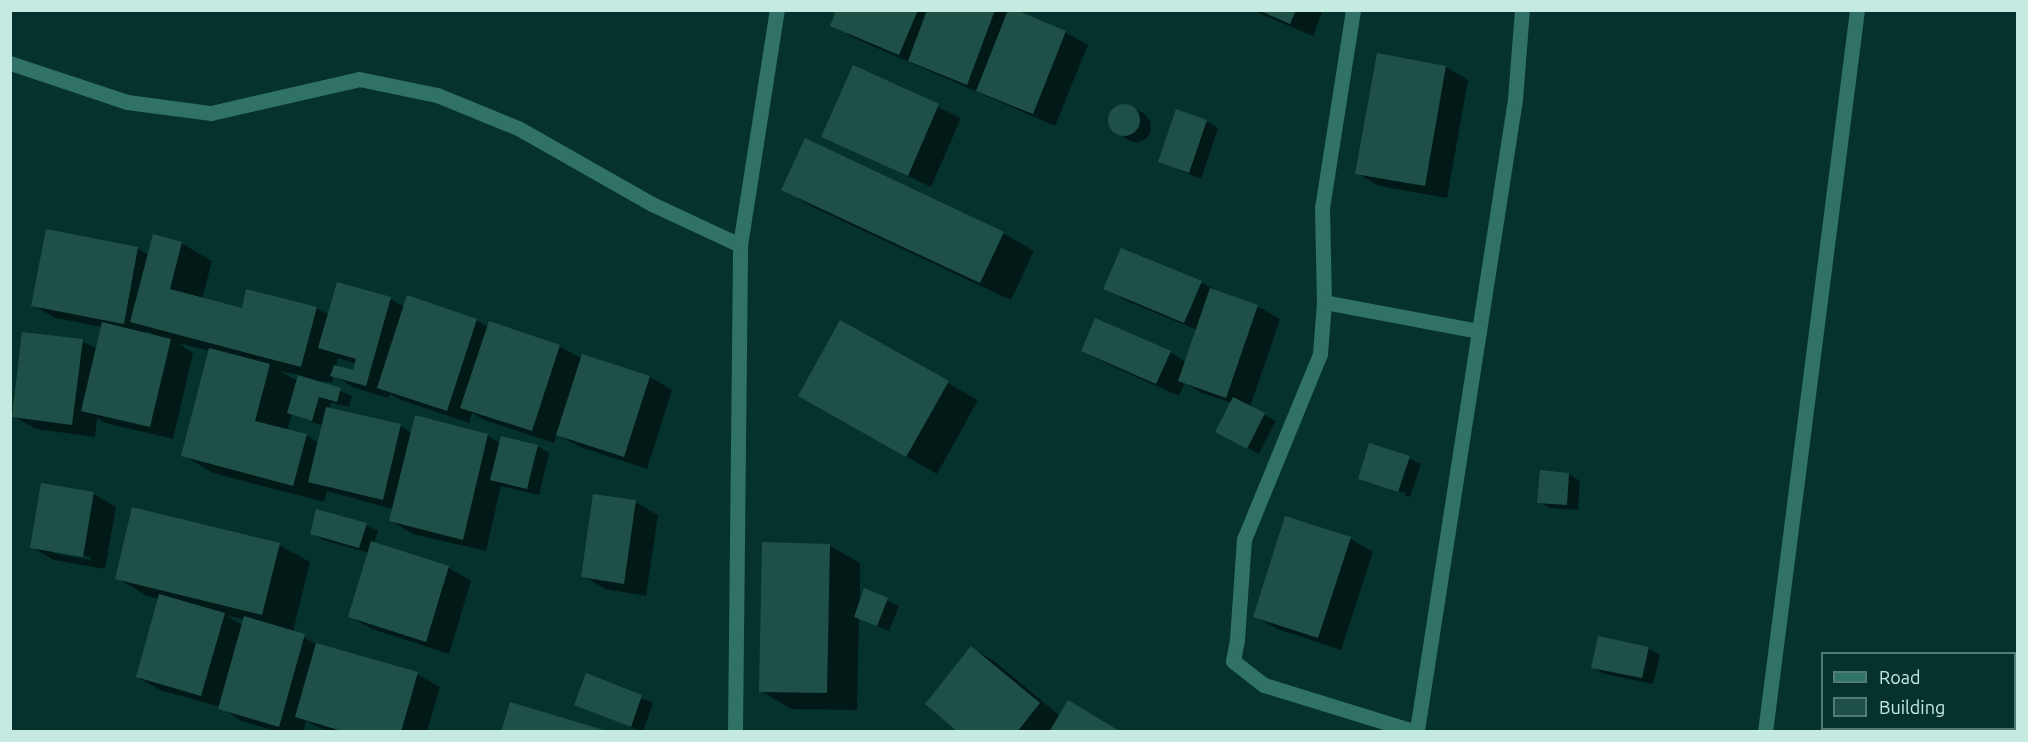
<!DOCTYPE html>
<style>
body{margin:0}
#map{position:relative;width:2028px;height:742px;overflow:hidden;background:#05322c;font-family:Ubuntu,sans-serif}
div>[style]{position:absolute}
.shadow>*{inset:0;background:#0007}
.building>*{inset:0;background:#1f5048}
.round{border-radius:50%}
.minor>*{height:15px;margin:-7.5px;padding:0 7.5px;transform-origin:7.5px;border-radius:7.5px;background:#317266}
span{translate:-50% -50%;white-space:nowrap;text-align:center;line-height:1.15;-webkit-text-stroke:4.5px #05322c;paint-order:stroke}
.frame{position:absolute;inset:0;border:12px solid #c4eae1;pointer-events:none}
.legend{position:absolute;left:1821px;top:652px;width:195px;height:78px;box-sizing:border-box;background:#05322c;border:2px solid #517c74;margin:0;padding:8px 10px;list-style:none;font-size:18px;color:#c4eae1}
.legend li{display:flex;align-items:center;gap:12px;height:30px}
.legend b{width:30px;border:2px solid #517c74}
</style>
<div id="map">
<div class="shadow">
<div style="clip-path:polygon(838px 10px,999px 10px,1065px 32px,1088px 45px,1055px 126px,854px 38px,832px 25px)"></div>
<div style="clip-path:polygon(1252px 10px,1323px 10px,1313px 36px)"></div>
<div style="clip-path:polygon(854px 67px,961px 118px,931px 187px,823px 136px)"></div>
<div style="clip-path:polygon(1446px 67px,1468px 80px,1447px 198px,1379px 186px,1357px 173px)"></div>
<div style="clip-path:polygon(1122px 104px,1144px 113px,1150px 121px,1151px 131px,1146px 139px,1137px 143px,1128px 140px,1109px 125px,1109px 116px,1113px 108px)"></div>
<div style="clip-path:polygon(1206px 121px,1218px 128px,1201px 179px,1160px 162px)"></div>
<div style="clip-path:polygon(783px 189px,1003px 233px,1034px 251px,1011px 300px,813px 207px)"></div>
<div style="clip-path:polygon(evenodd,47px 231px,138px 249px,149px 255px,181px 243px,212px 261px,202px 299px,243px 310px,316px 308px,329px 315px,390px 299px,405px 307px,476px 320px,488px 327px,559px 346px,582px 359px,583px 356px,650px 377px,672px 390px,647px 469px,580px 447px,557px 434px,554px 443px,484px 420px,472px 413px,469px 423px,401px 400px,390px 394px,388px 398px,355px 388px,334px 376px,332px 383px,323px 381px,322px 383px,352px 396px,349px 407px,331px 403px,329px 408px,400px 426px,412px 433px,416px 417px,488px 436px,500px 443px,538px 446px,549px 453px,539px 495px,501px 486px,486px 551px,413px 534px,391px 521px,393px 509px,327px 491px,324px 502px,213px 473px,183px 455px,210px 351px,178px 343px,193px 353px,173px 439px,106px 423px,97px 418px,95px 437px,36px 429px,13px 416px,82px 341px,97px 349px,102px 327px,55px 318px,33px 305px,47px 231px,147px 331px,156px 336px,147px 334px,147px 331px,47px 231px,338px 358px,356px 364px,354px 372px,336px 367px,338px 358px,47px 231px,279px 371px,300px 375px,298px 381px,279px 371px,47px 231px,292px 414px,323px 426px,319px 443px,306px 435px,287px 431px,292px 414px)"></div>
<div style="clip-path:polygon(1201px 282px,1218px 292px,1257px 306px,1280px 319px,1250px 407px,1276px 421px,1259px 454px,1229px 438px,1232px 403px,1202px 393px,1185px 383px,1179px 396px,1105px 363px,1083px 351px,1170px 352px,1186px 362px,1197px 330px,1127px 301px,1105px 288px)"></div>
<div style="clip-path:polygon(840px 322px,978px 400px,937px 474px,800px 395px)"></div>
<div style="clip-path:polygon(1409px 458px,1421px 464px,1410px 497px,1371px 484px,1405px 495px,1406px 493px,1370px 481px,1370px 484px,1359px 478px)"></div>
<div style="clip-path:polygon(1569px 474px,1580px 481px,1578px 510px,1550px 508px,1539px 502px)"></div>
<div style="clip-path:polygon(evenodd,42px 485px,94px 494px,116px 507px,105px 569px,54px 560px,31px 547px,42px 485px,53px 550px,91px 557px,90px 560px,53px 553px,53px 550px)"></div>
<div style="clip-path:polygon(635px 502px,658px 515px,646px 596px,605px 589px,583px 576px)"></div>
<div style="clip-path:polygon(1286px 517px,1351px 539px,1373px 552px,1341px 650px,1277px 629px,1254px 616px)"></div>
<div style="clip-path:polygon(366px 525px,378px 531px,374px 544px,449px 568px,471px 581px,449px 654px,372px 629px,349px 616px,369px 553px,323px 540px,311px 533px)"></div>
<div style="clip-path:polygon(evenodd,279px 545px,310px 562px,293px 632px,323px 647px,417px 674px,440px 687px,427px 732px,328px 732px,306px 721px,303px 732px,278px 732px,242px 721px,220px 707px,160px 690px,137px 677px,160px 599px,147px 596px,117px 578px,279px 545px,227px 616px,245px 619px,243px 625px,227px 616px)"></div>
<div style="clip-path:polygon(830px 546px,860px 563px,860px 604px,865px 590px,899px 606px,889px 631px,859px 618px,857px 710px,791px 709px,761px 691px)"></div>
<div style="clip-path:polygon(971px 648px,994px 661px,1060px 716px,1119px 732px,961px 732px)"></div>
<div style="clip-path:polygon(1648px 648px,1660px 655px,1653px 684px,1604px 674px,1593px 667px)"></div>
<div style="clip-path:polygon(587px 675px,653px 703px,643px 732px,576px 705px)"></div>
</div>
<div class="building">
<div style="clip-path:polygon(836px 10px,918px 10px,899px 55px,830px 26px)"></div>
<div style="clip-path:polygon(927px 10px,995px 10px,967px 85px,908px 61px)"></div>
<div style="clip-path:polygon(1008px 10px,1016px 10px,1066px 31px,1033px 114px,976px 91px)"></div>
<div style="clip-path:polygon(1258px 10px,1296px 10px,1290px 24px)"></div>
<div style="clip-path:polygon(1377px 53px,1446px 66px,1425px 186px,1355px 174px)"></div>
<div style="clip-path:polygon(853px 65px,939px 104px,908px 176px,821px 137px)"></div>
<div class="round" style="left:1108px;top:104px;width:32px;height:32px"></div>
<div style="clip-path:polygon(1176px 109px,1207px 120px,1189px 173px,1158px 162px)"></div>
<div style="clip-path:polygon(805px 138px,1004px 232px,980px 283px,781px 190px)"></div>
<div style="clip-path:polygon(46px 229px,138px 247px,124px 324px,31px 306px)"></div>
<div style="clip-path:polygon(153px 234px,182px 242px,170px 289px,242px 308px,246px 289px,317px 307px,301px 367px,130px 322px)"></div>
<div style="clip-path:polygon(1121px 248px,1202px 281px,1184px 323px,1103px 289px)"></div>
<div style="clip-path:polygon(337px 282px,391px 297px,366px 386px,330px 376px,334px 365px,353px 370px,356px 359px,318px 348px)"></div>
<div style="clip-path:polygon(1210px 288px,1258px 305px,1226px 398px,1178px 381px)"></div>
<div style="clip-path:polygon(407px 295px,477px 319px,447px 411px,377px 388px)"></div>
<div style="clip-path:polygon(1095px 318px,1171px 351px,1156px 384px,1081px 351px)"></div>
<div style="clip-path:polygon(840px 320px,949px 381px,906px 457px,798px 396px)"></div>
<div style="clip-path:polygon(489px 321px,560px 345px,532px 431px,460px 408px)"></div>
<div style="clip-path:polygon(102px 322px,171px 339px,150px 427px,81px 411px)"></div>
<div style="clip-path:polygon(22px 332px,83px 339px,72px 425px,12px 417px)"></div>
<div style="clip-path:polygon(209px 348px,270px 364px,255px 421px,307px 434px,293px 486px,181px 456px)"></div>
<div style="clip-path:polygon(582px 354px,650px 376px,624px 457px,556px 435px)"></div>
<div style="clip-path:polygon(298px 375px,341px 388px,337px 402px,319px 397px,312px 421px,287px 413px)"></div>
<div style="clip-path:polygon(1233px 397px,1265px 413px,1247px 449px,1215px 432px)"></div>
<div style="clip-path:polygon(326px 407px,401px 424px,383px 500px,308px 482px)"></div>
<div style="clip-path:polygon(415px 415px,488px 434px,463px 540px,389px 521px)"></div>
<div style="clip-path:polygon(501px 436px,538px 445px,527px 489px,490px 480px)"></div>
<div style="clip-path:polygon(1369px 443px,1410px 456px,1398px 492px,1358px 479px)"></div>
<div style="clip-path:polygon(1540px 470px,1569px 473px,1567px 505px,1537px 503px)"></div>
<div style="clip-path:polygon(41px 483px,94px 492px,83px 557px,30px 548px)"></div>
<div style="clip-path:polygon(593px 494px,636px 500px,624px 584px,581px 577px)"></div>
<div style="clip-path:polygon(132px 507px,280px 543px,262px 615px,115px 579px)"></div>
<div style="clip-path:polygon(316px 509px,367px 523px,359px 548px,310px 534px)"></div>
<div style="clip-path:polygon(1285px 516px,1351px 537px,1318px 638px,1253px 617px)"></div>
<div style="clip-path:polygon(371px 541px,449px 566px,426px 642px,348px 617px)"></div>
<div style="clip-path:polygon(762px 542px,830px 544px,827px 693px,759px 692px)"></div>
<div style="clip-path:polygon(864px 588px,888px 598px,877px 626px,854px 617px)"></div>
<div style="clip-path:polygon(159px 594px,225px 613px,201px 696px,136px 677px)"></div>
<div style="clip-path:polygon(244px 616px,305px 634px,279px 727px,218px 709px)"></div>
<div style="clip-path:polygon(1598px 636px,1649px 647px,1642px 678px,1591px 668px)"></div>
<div style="clip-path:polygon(316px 643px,418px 672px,401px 732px,345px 732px,295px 717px)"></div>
<div style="clip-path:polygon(971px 646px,1040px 703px,1017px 732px,958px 732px,925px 704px)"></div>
<div style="clip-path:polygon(586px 673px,642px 695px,631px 727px,574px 705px)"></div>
<div style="clip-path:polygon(1068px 700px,1121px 732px,1049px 732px)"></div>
<div style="clip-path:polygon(510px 702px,607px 731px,607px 732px,501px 732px)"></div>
</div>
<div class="minor">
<div style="left:1353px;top:10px;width:200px;rotate:98.9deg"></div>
<div style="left:1322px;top:208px;width:94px;rotate:88.8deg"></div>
<div style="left:1324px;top:302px;width:52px;rotate:94.4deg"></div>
<div style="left:1320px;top:354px;width:200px;rotate:112.3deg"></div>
<div style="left:1244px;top:539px;width:101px;rotate:94deg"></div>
<div style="left:1237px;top:640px;width:21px;rotate:101deg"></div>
<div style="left:1233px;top:661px;width:39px;rotate:38deg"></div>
<div style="left:1264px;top:685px;width:160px;rotate:17.1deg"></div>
<div style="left:10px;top:63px;width:123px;rotate:18.4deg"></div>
<div style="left:127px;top:102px;width:85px;rotate:7.5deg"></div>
<div style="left:211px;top:113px;width:152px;rotate:-12.9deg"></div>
<div style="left:359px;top:79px;width:80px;rotate:11.6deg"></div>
<div style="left:437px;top:95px;width:87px;rotate:22.2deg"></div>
<div style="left:518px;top:128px;width:154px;rotate:29.6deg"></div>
<div style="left:652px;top:204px;width:97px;rotate:25deg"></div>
<div style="left:1324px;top:302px;width:158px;rotate:10.6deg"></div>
<div style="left:1417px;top:730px;width:639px;rotate:-81.17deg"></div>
<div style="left:1515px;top:99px;width:89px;rotate:-85.5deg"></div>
<div style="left:735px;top:732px;width:487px;rotate:-89.4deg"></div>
<div style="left:740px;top:245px;width:238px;rotate:-81.1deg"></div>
<div style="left:1765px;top:732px;width:728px;rotate:-82.74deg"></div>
</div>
<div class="frame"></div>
<ul class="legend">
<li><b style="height:8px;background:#317266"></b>Road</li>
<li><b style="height:16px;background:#1f5048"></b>Building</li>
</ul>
</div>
